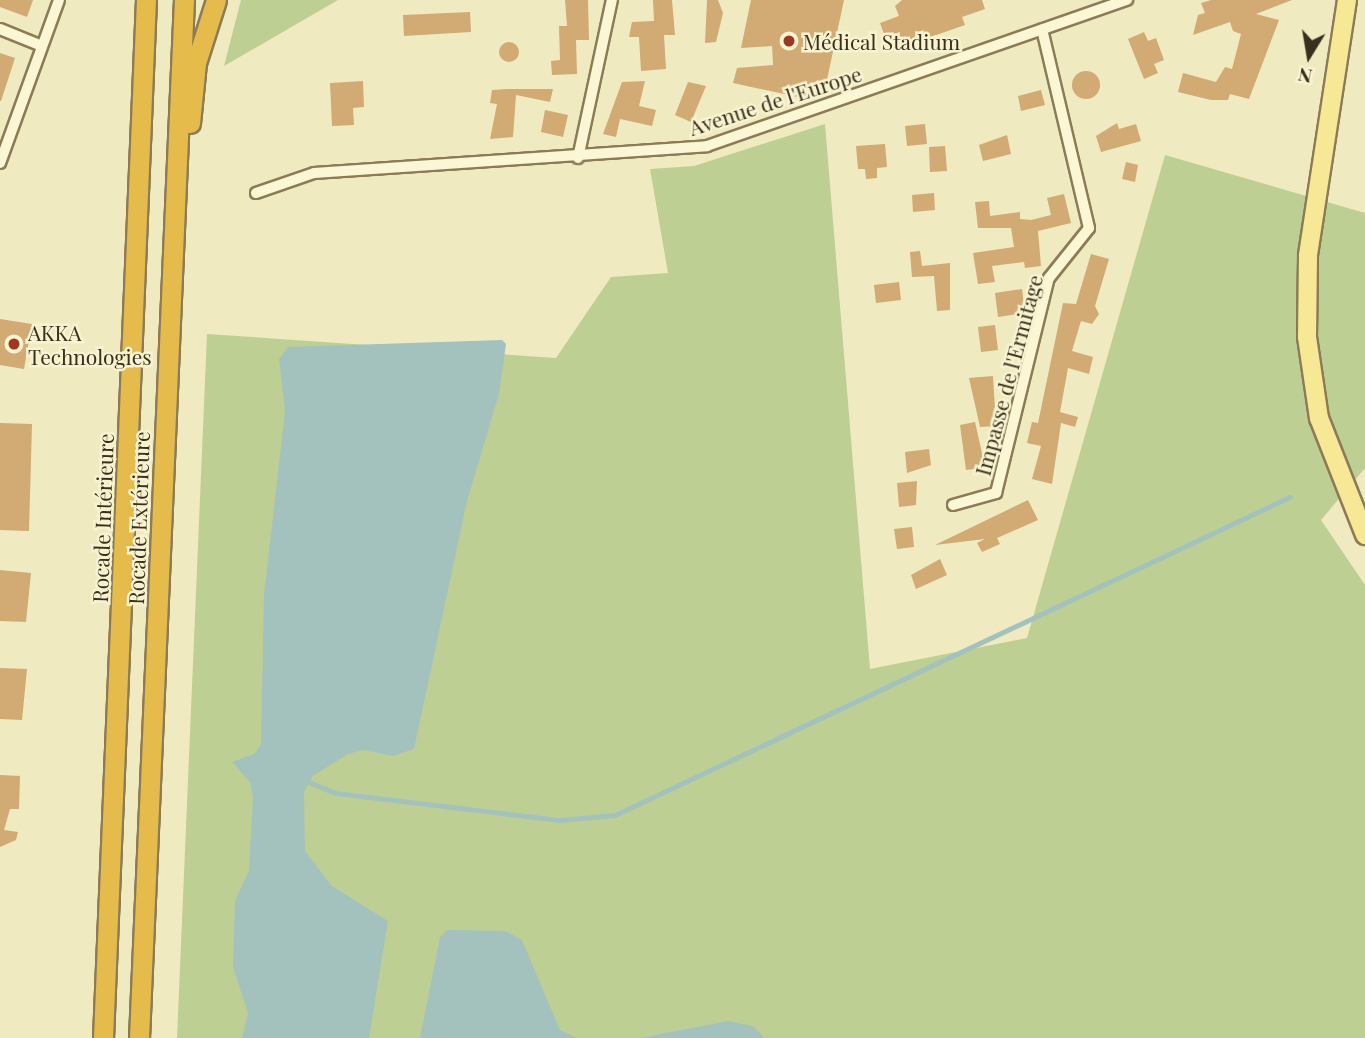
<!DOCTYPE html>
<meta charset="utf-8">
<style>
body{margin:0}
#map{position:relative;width:1365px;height:1038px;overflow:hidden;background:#f0eac0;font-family:"Playfair Display",serif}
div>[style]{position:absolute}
.green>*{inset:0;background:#becf93}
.water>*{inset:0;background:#a3c2be}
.stream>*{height:4.5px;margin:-2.25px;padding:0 2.25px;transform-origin:2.25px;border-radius:2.25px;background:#a3c2be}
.building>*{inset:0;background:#d1aa74}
.round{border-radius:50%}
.roads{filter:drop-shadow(2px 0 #8b7b57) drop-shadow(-2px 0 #8b7b57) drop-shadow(0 2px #8b7b57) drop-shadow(0 -2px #8b7b57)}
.minor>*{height:10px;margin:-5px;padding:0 5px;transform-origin:5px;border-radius:5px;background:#fbf6d4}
.primary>*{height:18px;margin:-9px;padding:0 9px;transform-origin:9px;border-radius:9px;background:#f6e895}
.motorway>*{height:19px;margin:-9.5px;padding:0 9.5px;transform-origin:9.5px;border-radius:9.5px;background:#e5bb4b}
.dots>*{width:19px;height:19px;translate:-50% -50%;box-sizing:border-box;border:4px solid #f7f3d0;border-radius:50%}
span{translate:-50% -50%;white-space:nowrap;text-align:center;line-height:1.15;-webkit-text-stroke:5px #f7f3d0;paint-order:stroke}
.poi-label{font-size:21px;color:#392f1c}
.left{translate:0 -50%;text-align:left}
.street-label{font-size:21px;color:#392f1c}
.north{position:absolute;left:1274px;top:21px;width:70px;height:70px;-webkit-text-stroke:5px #f7f3d0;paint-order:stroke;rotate:191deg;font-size:19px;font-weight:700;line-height:28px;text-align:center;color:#392f1c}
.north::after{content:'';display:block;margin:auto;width:24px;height:32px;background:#392f1c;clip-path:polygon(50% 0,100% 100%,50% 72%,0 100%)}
</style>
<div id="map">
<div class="green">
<div style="clip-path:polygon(241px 0,338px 0,224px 66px)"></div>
<div style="clip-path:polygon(825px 124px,870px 669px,1027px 638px,1165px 155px,1365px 213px,1365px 468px,1321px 520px,1365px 585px,1365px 1038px,177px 1038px,207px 334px,556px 358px,611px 277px,668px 273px,650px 169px,694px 166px)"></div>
</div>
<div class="water">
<div style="clip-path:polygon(502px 340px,506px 344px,499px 394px,467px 501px,414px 749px,393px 756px,363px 750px,348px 754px,313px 776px,304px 792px,305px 851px,332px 886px,388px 921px,369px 1038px,242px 1038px,248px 1013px,233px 967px,235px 901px,249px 870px,253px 798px,250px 782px,232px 762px,254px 754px,261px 744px,264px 595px,285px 411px,279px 359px,288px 347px)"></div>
<div style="clip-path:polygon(447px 930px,505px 931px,522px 940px,560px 1030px,577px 1038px,420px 1038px,440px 937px)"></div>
<div style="clip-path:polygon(728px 1021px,753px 1026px,765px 1038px,640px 1038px)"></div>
</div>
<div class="stream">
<div style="left:306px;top:781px;width:32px;rotate:22deg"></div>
<div style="left:336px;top:793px;width:226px;rotate:6.9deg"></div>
<div style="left:560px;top:820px;width:55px;rotate:-5.2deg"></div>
<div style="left:615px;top:815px;width:746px;rotate:-25.23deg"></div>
</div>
<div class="building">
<div style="clip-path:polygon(0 0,33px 0,27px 17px,0 7px)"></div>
<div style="clip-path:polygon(565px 0,588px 0,589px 40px,576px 40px,577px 74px,552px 75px,551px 61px,560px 60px,559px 26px,567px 26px)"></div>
<div style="clip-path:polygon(653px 0,672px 0,675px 35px,664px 35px,666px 69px,641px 71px,639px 37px,629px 37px,632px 22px,654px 21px)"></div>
<div style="clip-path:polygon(707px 0,718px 0,723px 13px,716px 42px,705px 43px)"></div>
<div style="clip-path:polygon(751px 0,844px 0,825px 89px,806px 85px,803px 98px,733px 83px,737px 68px,773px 65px,772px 46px,741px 48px)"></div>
<div style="clip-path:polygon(902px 0,982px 0,985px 9px,962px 17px,965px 25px,890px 51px,880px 23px,899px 16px,895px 6px)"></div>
<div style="clip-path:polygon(1211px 0,1292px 0,1256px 14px,1279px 20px,1249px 99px,1230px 94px,1228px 100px,1211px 100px,1178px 92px,1183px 73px,1216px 82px,1225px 67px,1232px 69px,1241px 34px,1233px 31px,1230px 22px,1193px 35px,1198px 15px,1205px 13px,1201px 3px)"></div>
<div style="clip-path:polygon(470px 12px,471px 32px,404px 36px,403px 15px)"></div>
<div style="clip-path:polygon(1144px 32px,1148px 41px,1156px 38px,1164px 60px,1154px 64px,1158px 73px,1144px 79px,1128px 39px)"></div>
<div class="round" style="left:499px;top:42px;width:20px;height:20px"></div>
<div style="clip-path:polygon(0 53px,15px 58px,1px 101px,0 101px)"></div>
<div class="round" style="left:1072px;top:71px;width:28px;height:28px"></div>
<div style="clip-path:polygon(363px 81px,364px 107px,353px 108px,354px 125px,332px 126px,330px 83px)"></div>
<div style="clip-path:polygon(645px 81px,639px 106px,656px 110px,652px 126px,620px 119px,616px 137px,603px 134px,622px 82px)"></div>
<div style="clip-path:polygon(688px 82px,706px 86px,691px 122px,675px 115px)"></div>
<div style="clip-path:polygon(508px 89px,553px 89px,550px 102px,516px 95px,513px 137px,490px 139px,497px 104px,490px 103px,492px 90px)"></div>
<div style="clip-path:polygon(1041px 90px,1045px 105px,1021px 111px,1018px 96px)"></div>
<div style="clip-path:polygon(545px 110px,568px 115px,563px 137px,541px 132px)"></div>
<div style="clip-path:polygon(1117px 123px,1119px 129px,1136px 124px,1141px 141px,1101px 152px,1096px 136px)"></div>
<div style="clip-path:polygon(925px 124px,927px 144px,907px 146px,905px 126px)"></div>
<div style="clip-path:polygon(1007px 135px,1011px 154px,983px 161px,979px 145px)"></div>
<div style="clip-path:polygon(885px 144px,887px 167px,877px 168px,877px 178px,866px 179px,865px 169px,858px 169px,856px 146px)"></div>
<div style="clip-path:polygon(945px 146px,947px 171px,930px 172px,929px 147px)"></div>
<div style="clip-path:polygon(1126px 162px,1138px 165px,1135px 182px,1122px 179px)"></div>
<div style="clip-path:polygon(934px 193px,935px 210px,913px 212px,912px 195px)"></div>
<div style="clip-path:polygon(1064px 194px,1071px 223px,1038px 231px,1041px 266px,1025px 268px,1024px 262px,992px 266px,995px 282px,978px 284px,973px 253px,1014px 247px,1011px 228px,978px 228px,975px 202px,989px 201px,990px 216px,1020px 212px,1020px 219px,1031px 220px,1051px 215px,1047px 198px)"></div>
<div style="clip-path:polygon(920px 251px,922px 266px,950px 263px,950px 310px,937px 311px,934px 276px,912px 277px,910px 252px)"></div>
<div style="clip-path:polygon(1091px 254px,1109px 259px,1095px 306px,1099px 314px,1092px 324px,1081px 321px,1072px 351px,1093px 357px,1089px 374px,1068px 368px,1060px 412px,1078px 417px,1075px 427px,1061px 423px,1052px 484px,1032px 479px,1041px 446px,1027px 443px,1032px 422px,1038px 423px,1063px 303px,1076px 304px)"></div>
<div style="clip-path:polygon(899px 282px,901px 300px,876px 303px,874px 285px)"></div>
<div style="clip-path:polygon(1022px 289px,1025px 313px,998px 317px,995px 293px)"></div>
<div style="clip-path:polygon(0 319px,32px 324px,24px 369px,0 365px)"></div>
<div style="clip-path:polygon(995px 325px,998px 350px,981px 352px,978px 327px)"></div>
<div style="clip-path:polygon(993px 376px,996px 426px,980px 427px,969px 378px)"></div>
<div style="clip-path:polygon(975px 422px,984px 462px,982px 468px,966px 470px,960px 425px)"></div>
<div style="clip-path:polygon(0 423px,32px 424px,29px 531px,0 530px)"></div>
<div style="clip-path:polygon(929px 449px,931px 465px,907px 473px,905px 452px)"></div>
<div style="clip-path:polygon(917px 481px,916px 505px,899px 507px,897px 483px)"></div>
<div style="clip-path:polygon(1028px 500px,1038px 520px,997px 538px,1000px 544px,982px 552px,977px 543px,985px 539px,935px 545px)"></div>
<div style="clip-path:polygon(912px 527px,914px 547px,897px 549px,894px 529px)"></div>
<div style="clip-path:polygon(940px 559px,947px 575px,916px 589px,911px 575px)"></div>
<div style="clip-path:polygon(0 570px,31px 573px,26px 622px,0 621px)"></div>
<div style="clip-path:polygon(0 668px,27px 669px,22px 720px,0 719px)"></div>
<div style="clip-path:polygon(0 775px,20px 776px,19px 809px,10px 809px,4px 830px,18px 832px,16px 840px,0 847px)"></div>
</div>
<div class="roads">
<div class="minor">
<div style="left:0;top:29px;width:45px;rotate:22deg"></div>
<div style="left:578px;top:158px;width:162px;rotate:-77.9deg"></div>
<div style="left:0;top:163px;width:173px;rotate:-70.1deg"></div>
<div style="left:256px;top:193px;width:61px;rotate:-19deg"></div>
<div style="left:314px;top:173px;width:394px;rotate:-3.9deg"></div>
<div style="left:707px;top:146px;width:445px;rotate:-19.2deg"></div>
<div style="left:953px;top:505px;width:45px;rotate:-15.6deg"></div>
<div style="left:996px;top:493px;width:221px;rotate:-76.2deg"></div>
<div style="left:1049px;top:278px;width:64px;rotate:-51.3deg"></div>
<div style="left:1089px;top:228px;width:204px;rotate:-103.3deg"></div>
</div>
<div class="primary">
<div style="left:1347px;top:0;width:259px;rotate:98.7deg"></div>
<div style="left:1308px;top:256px;width:81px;rotate:90.7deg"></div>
<div style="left:1307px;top:337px;width:82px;rotate:81.6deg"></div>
<div style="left:1319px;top:418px;width:126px;rotate:68.5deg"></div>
</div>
<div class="motorway">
<div style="left:190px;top:123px;width:60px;rotate:-84.3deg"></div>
<div style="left:196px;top:63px;width:66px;rotate:-72.4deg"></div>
<div style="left:103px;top:1038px;width:1039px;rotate:-87.63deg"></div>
<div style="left:139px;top:1038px;width:1039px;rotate:-87.52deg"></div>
</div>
</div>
<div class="dots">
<div style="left:789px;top:41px;background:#9d3723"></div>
<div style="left:14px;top:344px;background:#9d3723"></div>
</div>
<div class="poi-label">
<span class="left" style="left:803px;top:41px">Médical Stadium</span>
<span class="left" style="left:28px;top:344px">AKKA<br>Technologies</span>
</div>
<div class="street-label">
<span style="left:775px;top:100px;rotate:-18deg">Avenue de l'Europe</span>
<span style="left:1008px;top:375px;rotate:-75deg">Impasse de l'Ermitage</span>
<span style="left:102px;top:518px;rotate:-88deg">Rocade Intérieure</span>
<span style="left:138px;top:518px;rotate:-88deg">Rocade Extérieure</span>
</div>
<div class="north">N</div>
</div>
